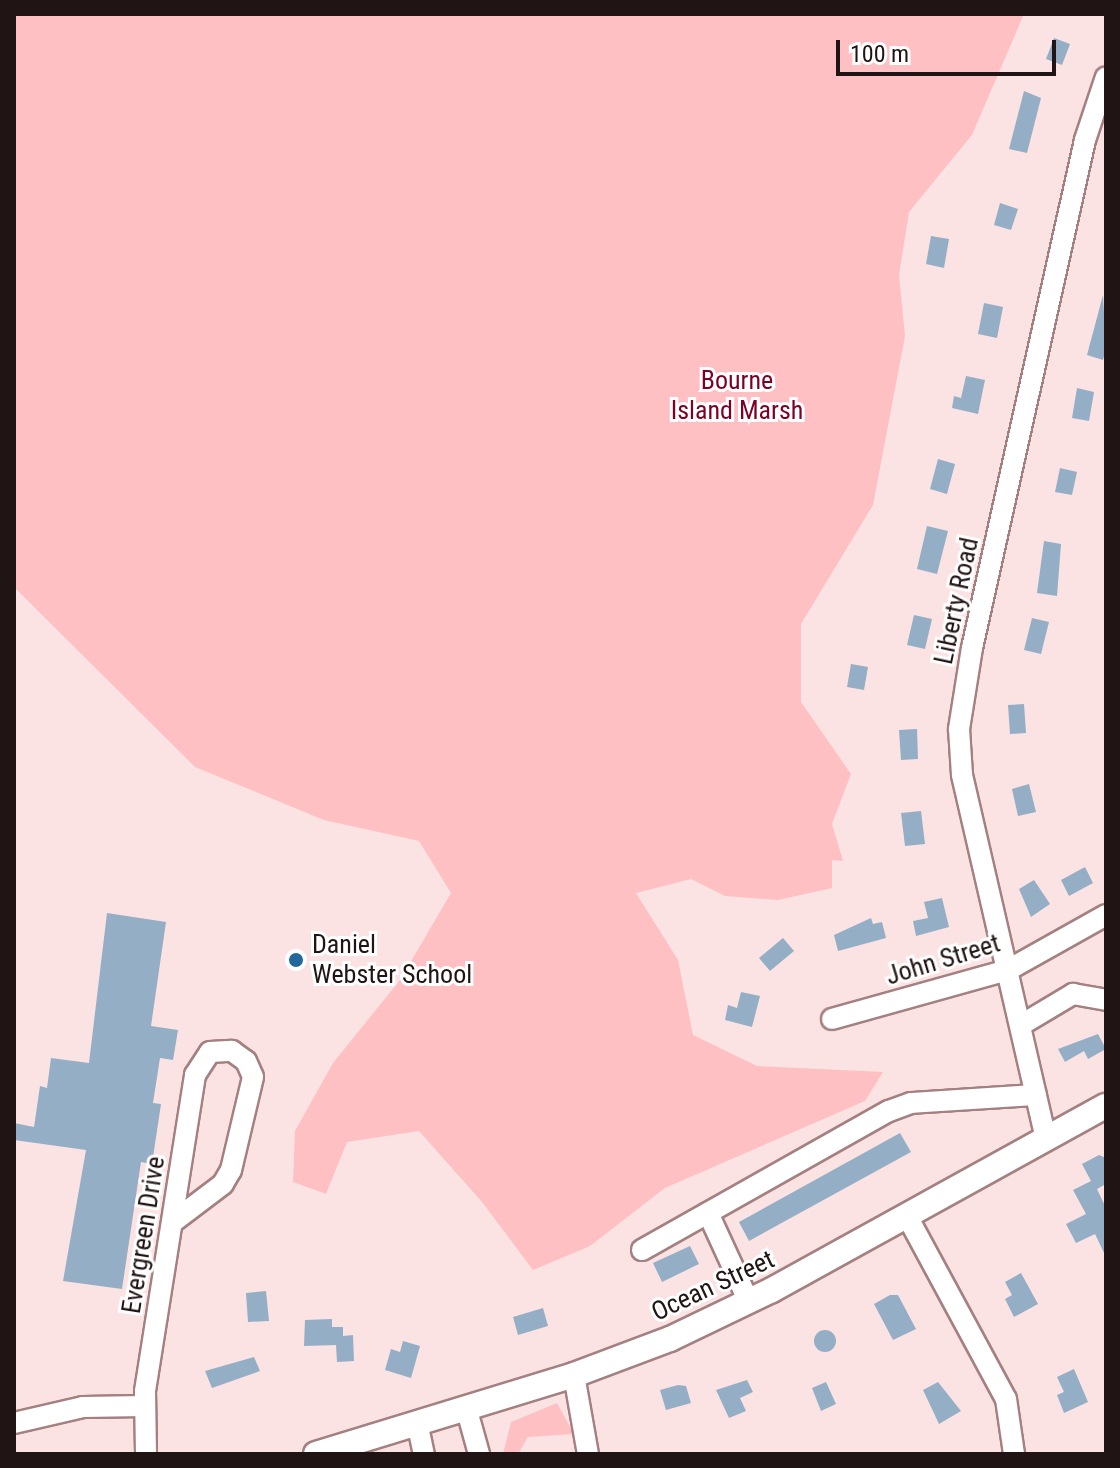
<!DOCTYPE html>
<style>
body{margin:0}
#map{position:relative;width:1120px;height:1468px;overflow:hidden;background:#fbe3e3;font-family:"Roboto Condensed",sans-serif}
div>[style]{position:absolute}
.green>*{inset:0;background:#ffc0c3}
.building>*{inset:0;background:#94aec6}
.round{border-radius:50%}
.roads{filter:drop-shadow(2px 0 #a48081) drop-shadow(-2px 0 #a48081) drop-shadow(0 2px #a48081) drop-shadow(0 -2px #a48081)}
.minor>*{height:20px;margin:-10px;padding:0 10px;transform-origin:10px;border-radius:10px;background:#fff}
.major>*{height:24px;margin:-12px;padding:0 12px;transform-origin:12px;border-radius:12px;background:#fff}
.dots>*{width:22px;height:22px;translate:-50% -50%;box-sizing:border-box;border:4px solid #fff;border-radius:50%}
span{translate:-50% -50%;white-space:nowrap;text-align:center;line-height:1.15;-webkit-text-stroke:6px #fff;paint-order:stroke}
.park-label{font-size:26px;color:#7e0024}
.street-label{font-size:26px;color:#211414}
.poi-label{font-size:26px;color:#211414}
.left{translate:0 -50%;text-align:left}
.frame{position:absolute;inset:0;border:16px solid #211414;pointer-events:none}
.scale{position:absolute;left:836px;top:40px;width:220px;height:36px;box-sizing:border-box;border:4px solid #211414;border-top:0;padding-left:10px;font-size:24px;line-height:28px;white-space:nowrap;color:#211414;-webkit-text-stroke:6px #fff;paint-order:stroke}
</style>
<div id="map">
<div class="green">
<div style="clip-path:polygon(14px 14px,1024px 14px,972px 135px,909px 212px,899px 275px,905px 336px,873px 505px,801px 624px,801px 702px,851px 774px,832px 824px,843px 861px,832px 860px,832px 888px,778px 900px,725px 896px,691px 879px,636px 893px,678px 960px,693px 1035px,757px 1066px,883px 1072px,865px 1101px,665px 1188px,590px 1246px,533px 1270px,482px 1202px,419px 1131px,347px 1142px,326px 1194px,293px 1182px,295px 1131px,333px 1063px,400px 980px,451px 893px,419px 841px,324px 820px,195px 767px,14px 587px)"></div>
<div style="clip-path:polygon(557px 1403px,574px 1434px,528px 1437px,518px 1454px,503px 1454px,511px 1422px)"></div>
</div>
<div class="building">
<div style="clip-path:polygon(1054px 38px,1070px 44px,1062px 65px,1046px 59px)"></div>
<div style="clip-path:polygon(1024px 91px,1041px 98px,1027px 153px,1009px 149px)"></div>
<div style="clip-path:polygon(1000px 203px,1018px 209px,1011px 230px,994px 225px)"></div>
<div style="clip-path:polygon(931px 236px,949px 239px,944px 268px,926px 264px)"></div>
<div style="clip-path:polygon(1103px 295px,1106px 349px,1103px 360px,1087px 355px)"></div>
<div style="clip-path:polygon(984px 303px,1003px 307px,997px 338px,978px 334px)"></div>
<div style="clip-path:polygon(966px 376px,985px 380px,978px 414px,952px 408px,954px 396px,961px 398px)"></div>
<div style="clip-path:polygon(1077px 388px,1094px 392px,1089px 421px,1072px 418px)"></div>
<div style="clip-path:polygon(938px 459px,955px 464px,947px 494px,930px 489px)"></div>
<div style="clip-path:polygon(1060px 468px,1077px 472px,1072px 495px,1055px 492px)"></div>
<div style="clip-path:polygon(927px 526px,948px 531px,937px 574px,917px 569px)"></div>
<div style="clip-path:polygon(1044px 541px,1061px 544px,1057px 596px,1037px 593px)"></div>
<div style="clip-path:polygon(914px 615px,932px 619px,925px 649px,907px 645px)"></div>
<div style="clip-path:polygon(1032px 618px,1049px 622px,1041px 654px,1024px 650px)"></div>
<div style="clip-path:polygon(851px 664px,868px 667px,864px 690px,847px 687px)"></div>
<div style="clip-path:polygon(1024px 704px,1026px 733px,1010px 734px,1008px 705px)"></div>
<div style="clip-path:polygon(917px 729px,918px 759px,901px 760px,899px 730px)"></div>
<div style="clip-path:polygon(1029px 784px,1036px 812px,1018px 816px,1012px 789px)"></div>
<div style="clip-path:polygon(921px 811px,925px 844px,905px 846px,901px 813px)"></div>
<div style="clip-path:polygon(1085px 867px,1093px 883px,1069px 896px,1061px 880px)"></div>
<div style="clip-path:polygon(1034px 880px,1050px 904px,1031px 917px,1019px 889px)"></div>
<div style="clip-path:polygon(942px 898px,949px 927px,916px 936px,913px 921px,928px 918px,924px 902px)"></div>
<div style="clip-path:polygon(107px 913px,166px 922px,151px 1026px,178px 1030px,173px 1060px,160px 1058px,153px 1103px,161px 1104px,152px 1164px,141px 1162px,122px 1289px,63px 1281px,86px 1150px,14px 1140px,14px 1123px,34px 1127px,40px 1086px,47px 1088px,51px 1058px,89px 1063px)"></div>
<div style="clip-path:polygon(871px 918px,873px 924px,882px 922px,886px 938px,838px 951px,834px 935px)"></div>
<div style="clip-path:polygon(783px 938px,794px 951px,770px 971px,759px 958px)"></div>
<div style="clip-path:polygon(741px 992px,760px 996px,752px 1027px,725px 1020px,728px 1005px,737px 1008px)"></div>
<div style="clip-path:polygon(1098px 1034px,1106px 1049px,1088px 1059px,1084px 1051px,1065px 1062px,1058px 1049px)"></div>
<div style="clip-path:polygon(900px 1133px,911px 1152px,749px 1241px,739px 1222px)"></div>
<div style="clip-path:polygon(1099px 1155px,1106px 1158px,1106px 1184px,1097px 1189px,1106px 1208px,1106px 1257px,1095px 1234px,1076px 1243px,1066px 1224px,1086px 1214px,1073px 1190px,1091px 1181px,1082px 1164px)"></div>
<div style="clip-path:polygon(690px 1246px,699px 1264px,662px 1282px,653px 1263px)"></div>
<div style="clip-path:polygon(1021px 1273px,1038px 1304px,1014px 1317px,1005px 1299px,1012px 1295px,1005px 1282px)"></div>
<div style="clip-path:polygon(266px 1291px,269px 1321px,248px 1322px,246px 1293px)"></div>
<div style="clip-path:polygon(890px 1295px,898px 1295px,916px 1329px,893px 1340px,874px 1304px)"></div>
<div style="clip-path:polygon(543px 1308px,548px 1326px,518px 1335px,513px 1317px)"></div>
<div style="clip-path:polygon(332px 1319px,332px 1327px,343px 1327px,343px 1336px,353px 1335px,354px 1361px,337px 1362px,336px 1345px,304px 1346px,305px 1320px)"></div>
<div class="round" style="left:814px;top:1330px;width:22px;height:22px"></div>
<div style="clip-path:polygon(403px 1341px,420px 1346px,411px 1378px,385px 1370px,391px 1349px,400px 1352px)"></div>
<div style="clip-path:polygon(254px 1357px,260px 1371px,212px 1388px,205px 1371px)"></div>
<div style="clip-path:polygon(1074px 1369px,1088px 1402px,1064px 1413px,1057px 1395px,1064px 1392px,1057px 1377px)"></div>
<div style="clip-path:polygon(747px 1380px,753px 1392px,740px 1398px,746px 1411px,729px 1418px,716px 1390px)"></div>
<div style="clip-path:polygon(826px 1382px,836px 1404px,821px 1411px,812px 1388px)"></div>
<div style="clip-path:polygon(938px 1382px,961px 1411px,939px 1424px,923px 1390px)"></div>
<div style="clip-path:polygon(678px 1385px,686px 1386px,691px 1403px,666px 1410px,660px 1390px)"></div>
</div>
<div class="roads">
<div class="minor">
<div style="left:832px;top:1019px;width:183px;rotate:-15.6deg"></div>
<div style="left:1008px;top:970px;width:112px;rotate:-29.3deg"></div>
<div style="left:1021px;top:1025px;width:61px;rotate:-30.8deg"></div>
<div style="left:1073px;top:994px;width:34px;rotate:10deg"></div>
<div style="left:1046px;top:1139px;width:374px;rotate:-103deg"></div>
<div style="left:962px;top:775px;width:46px;rotate:-93.7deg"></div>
<div style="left:959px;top:729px;width:82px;rotate:-80.9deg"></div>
<div style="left:972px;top:648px;width:520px;rotate:-77.46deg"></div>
<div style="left:1085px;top:140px;width:66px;rotate:-71.6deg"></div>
<div style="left:708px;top:1213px;width:98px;rotate:65.3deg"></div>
<div style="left:907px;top:1216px;width:208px;rotate:61.6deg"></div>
<div style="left:1006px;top:1399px;width:56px;rotate:81.7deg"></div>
<div style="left:642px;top:1250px;width:283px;rotate:-29.4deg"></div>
<div style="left:889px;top:1111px;width:23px;rotate:-20deg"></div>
<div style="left:911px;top:1103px;width:125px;rotate:-3.7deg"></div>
<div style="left:574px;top:1375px;width:80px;rotate:80deg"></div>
<div style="left:466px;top:1407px;width:49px;rotate:74.5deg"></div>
<div style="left:417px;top:1422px;width:33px;rotate:78deg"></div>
<div style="left:14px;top:1423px;width:71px;rotate:-13.1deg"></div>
<div style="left:83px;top:1407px;width:61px;rotate:-0.9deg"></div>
<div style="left:146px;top:1454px;width:63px;rotate:-90.9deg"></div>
<div style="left:145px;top:1391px;width:320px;rotate:-81deg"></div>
<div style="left:195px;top:1075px;width:27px;rotate:-57deg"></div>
<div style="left:210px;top:1052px;width:22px;rotate:-3deg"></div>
<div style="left:232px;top:1051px;width:17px;rotate:36deg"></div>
<div style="left:246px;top:1061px;width:17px;rotate:66deg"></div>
<div style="left:253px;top:1077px;width:96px;rotate:103.3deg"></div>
<div style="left:231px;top:1170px;width:16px;rotate:120deg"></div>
<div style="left:223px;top:1184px;width:63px;rotate:142.8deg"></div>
</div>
<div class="major">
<div style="left:316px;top:1454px;width:270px;rotate:-17deg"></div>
<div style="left:574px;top:1375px;width:103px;rotate:-20.6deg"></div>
<div style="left:670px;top:1339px;width:113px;rotate:-25.7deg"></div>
<div style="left:772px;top:1290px;width:381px;rotate:-28.9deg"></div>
</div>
</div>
<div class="dots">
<div style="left:296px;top:960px;background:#24679c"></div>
</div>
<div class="park-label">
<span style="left:737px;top:396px">Bourne<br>Island Marsh</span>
</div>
<div class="street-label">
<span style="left:957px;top:601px;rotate:-78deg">Liberty Road</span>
<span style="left:943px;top:960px;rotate:-17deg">John Street</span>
<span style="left:144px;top:1235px;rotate:-81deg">Evergreen Drive</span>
<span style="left:713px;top:1286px;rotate:-25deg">Ocean Street</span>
</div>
<div class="poi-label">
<span class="left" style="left:312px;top:960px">Daniel<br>Webster School</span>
</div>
<div class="frame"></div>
<div class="scale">100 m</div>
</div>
